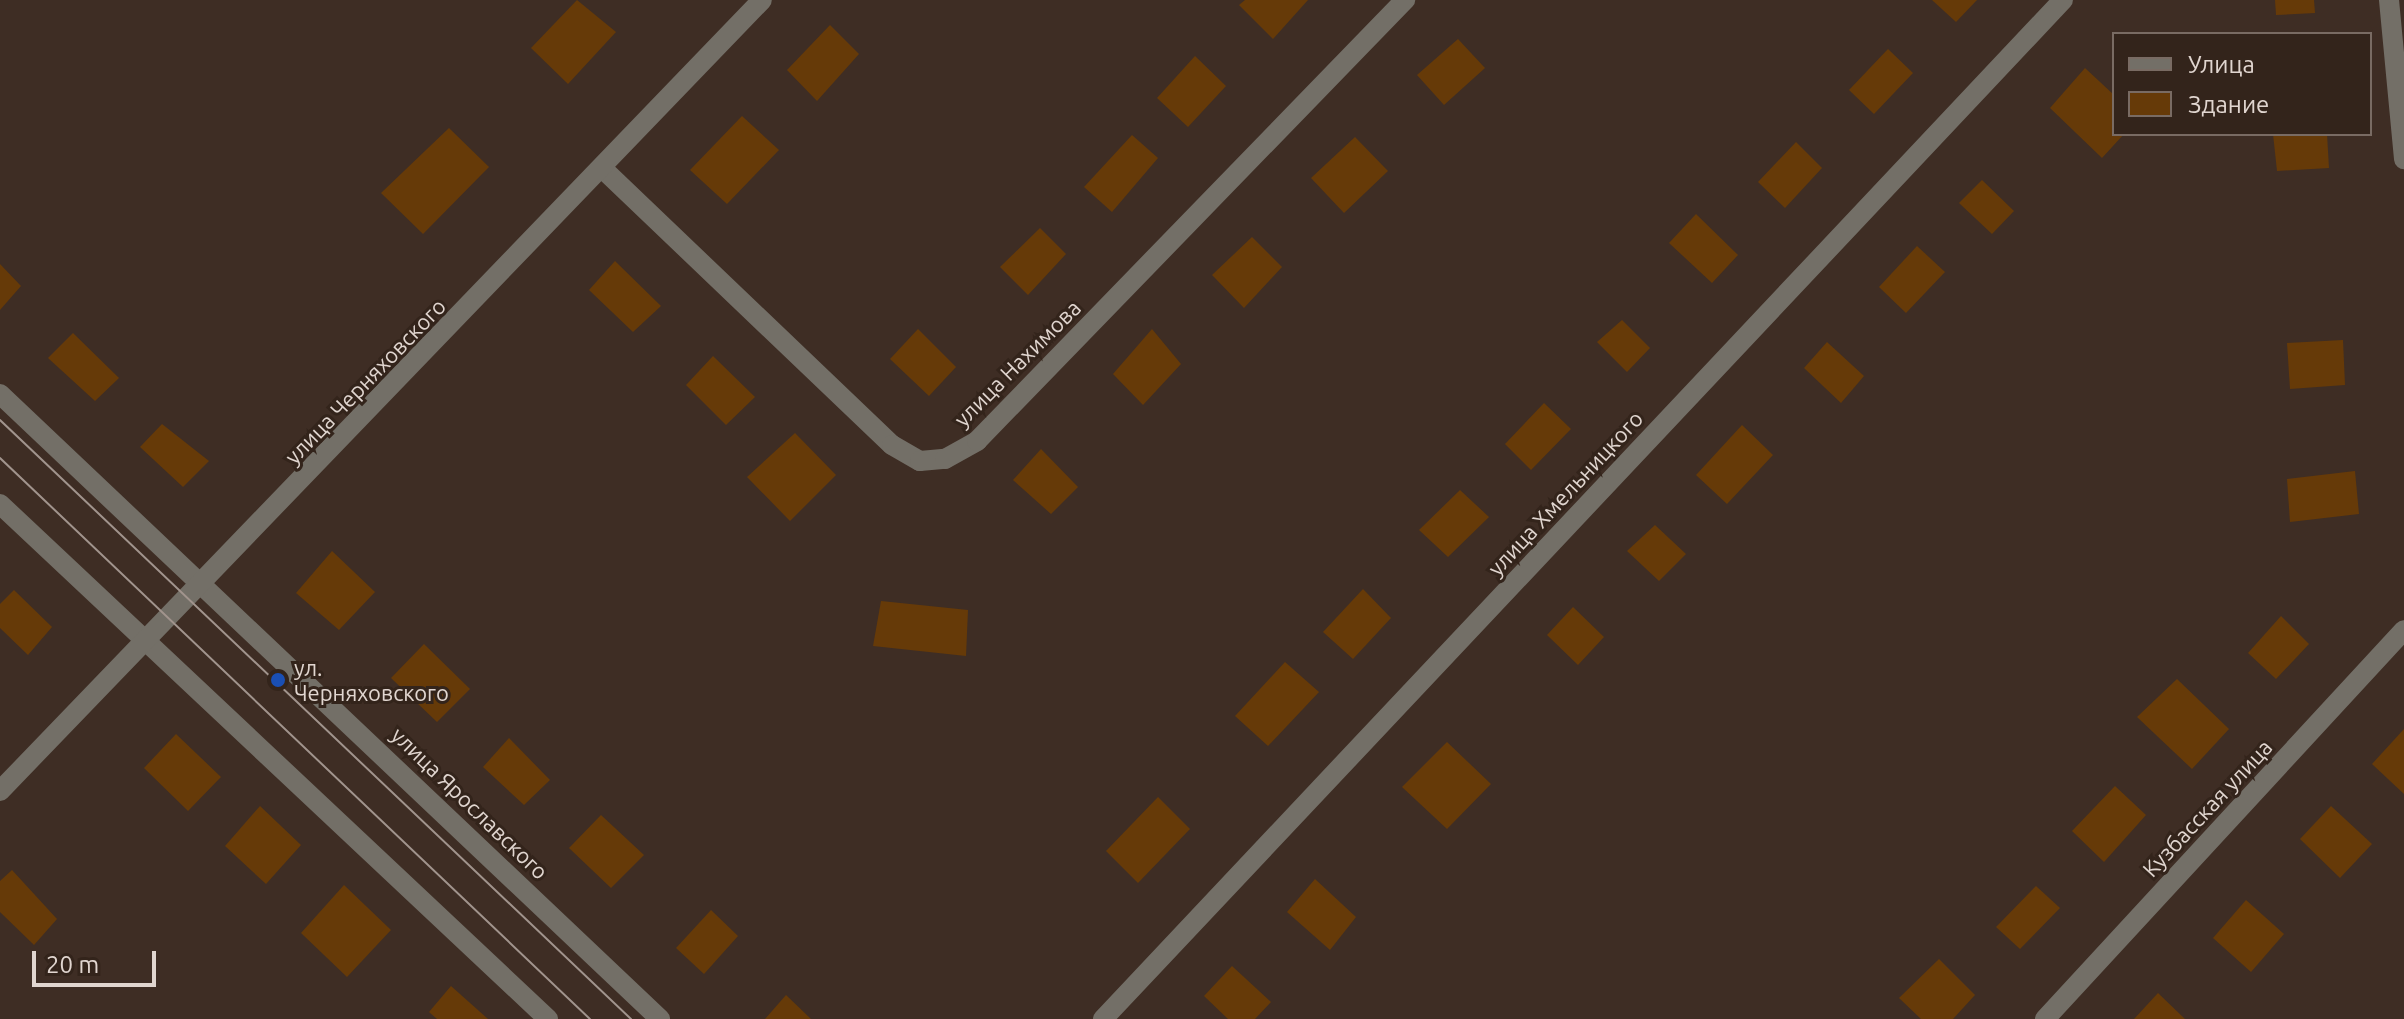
<!DOCTYPE html>
<meta charset="utf-8">
<style>
body{margin:0}
#map{position:relative;width:2404px;height:1019px;overflow:hidden;background:#3e2d24;font-family:Ubuntu,sans-serif}
div>[style]{position:absolute}
.building>*{inset:0;background:#663a08}
.minor>*{height:20px;margin:-10px;padding:0 10px;transform-origin:10px;border-radius:10px;background:#736f67}
.tram>*{height:2px;margin:-1px;padding:0 1px;transform-origin:1px;border-radius:1px;background:#a1948d}
.dots>*{width:22px;height:22px;translate:-50% -50%;box-sizing:border-box;border:4px solid #33241b;border-radius:50%}
span{translate:-50% -50%;white-space:nowrap;text-align:center;line-height:1.15;-webkit-text-stroke:6px #33241b;paint-order:stroke}
.street-label{font-size:22px;color:#e1d6d0}
.poi-label{font-size:22px;color:#e1d6d0}
.left{translate:0 -50%;text-align:left}
.legend{position:absolute;left:2112px;top:32px;width:260px;height:104px;box-sizing:border-box;background:#33241b;border:2px solid #796b63;margin:0;padding:10px 14px;list-style:none;font-size:24px;color:#e1d6d0}
.legend li{display:flex;align-items:center;gap:16px;height:40px}
.legend b{width:40px;border:2px solid #796b63}
.scale{position:absolute;left:32px;top:951px;width:124px;height:36px;box-sizing:border-box;border:4px solid #e1d6d0;border-top:0;padding-left:10px;font-size:24px;line-height:28px;white-space:nowrap;color:#e1d6d0;-webkit-text-stroke:6px #33241b;paint-order:stroke}
</style>
<div id="map">
<div class="building">
<div style="clip-path:polygon(577px 0,616px 32px,568px 84px,531px 48px)"></div>
<div style="clip-path:polygon(1245px 0,1308px 0,1273px 39px,1239px 5px)"></div>
<div style="clip-path:polygon(1932px 0,1977px 0,1956px 22px)"></div>
<div style="clip-path:polygon(2275px 0,2314px 0,2315px 13px,2276px 15px)"></div>
<div style="clip-path:polygon(830px 25px,859px 54px,817px 101px,787px 70px)"></div>
<div style="clip-path:polygon(1458px 39px,1485px 68px,1444px 105px,1417px 75px)"></div>
<div style="clip-path:polygon(1888px 49px,1913px 73px,1874px 114px,1849px 90px)"></div>
<div style="clip-path:polygon(1195px 56px,1226px 86px,1188px 127px,1157px 98px)"></div>
<div style="clip-path:polygon(2085px 68px,2114px 95px,2114px 134px,2124px 134px,2102px 158px,2050px 108px)"></div>
<div style="clip-path:polygon(742px 116px,779px 150px,727px 204px,690px 170px)"></div>
<div style="clip-path:polygon(449px 128px,489px 167px,423px 234px,381px 193px)"></div>
<div style="clip-path:polygon(2273px 134px,2327px 134px,2329px 168px,2277px 171px)"></div>
<div style="clip-path:polygon(1132px 135px,1158px 158px,1112px 212px,1084px 187px)"></div>
<div style="clip-path:polygon(1355px 137px,1388px 171px,1344px 213px,1311px 178px)"></div>
<div style="clip-path:polygon(1796px 142px,1822px 168px,1785px 208px,1758px 182px)"></div>
<div style="clip-path:polygon(1982px 180px,2014px 211px,1992px 234px,1959px 203px)"></div>
<div style="clip-path:polygon(1696px 214px,1738px 255px,1712px 283px,1669px 243px)"></div>
<div style="clip-path:polygon(1040px 228px,1066px 254px,1028px 295px,1000px 267px)"></div>
<div style="clip-path:polygon(1252px 237px,1282px 267px,1244px 308px,1212px 275px)"></div>
<div style="clip-path:polygon(1917px 246px,1945px 272px,1906px 313px,1879px 287px)"></div>
<div style="clip-path:polygon(615px 261px,661px 306px,633px 332px,589px 290px)"></div>
<div style="clip-path:polygon(0 264px,21px 286px,0 310px)"></div>
<div style="clip-path:polygon(1622px 320px,1650px 348px,1627px 372px,1597px 342px)"></div>
<div style="clip-path:polygon(918px 329px,956px 367px,929px 396px,890px 359px)"></div>
<div style="clip-path:polygon(1152px 329px,1181px 364px,1143px 405px,1113px 374px)"></div>
<div style="clip-path:polygon(73px 333px,119px 378px,95px 401px,48px 358px)"></div>
<div style="clip-path:polygon(2343px 340px,2345px 385px,2290px 389px,2287px 343px)"></div>
<div style="clip-path:polygon(1827px 342px,1864px 376px,1841px 403px,1804px 368px)"></div>
<div style="clip-path:polygon(713px 356px,755px 397px,726px 425px,686px 385px)"></div>
<div style="clip-path:polygon(1544px 403px,1571px 429px,1531px 470px,1505px 444px)"></div>
<div style="clip-path:polygon(162px 424px,209px 461px,183px 487px,140px 447px)"></div>
<div style="clip-path:polygon(1742px 425px,1773px 455px,1727px 504px,1696px 475px)"></div>
<div style="clip-path:polygon(795px 433px,836px 475px,790px 521px,747px 477px)"></div>
<div style="clip-path:polygon(1041px 449px,1078px 487px,1051px 514px,1013px 480px)"></div>
<div style="clip-path:polygon(2355px 471px,2359px 514px,2290px 522px,2287px 479px)"></div>
<div style="clip-path:polygon(1460px 490px,1489px 517px,1448px 557px,1419px 530px)"></div>
<div style="clip-path:polygon(1655px 525px,1686px 554px,1659px 581px,1627px 551px)"></div>
<div style="clip-path:polygon(332px 551px,375px 592px,339px 630px,296px 593px)"></div>
<div style="clip-path:polygon(1363px 589px,1391px 618px,1353px 659px,1323px 632px)"></div>
<div style="clip-path:polygon(14px 590px,52px 627px,28px 655px,0 628px,0 604px)"></div>
<div style="clip-path:polygon(881px 601px,968px 610px,966px 656px,873px 646px)"></div>
<div style="clip-path:polygon(1573px 607px,1604px 637px,1578px 665px,1547px 635px)"></div>
<div style="clip-path:polygon(2281px 616px,2309px 644px,2276px 679px,2248px 653px)"></div>
<div style="clip-path:polygon(424px 644px,470px 689px,437px 722px,391px 678px)"></div>
<div style="clip-path:polygon(1285px 662px,1319px 692px,1268px 746px,1235px 716px)"></div>
<div style="clip-path:polygon(2177px 679px,2229px 729px,2192px 769px,2137px 717px)"></div>
<div style="clip-path:polygon(2404px 729px,2404px 794px,2372px 764px)"></div>
<div style="clip-path:polygon(176px 734px,221px 777px,188px 811px,144px 768px)"></div>
<div style="clip-path:polygon(509px 738px,550px 780px,524px 805px,483px 767px)"></div>
<div style="clip-path:polygon(1447px 742px,1491px 784px,1447px 829px,1402px 787px)"></div>
<div style="clip-path:polygon(2115px 786px,2146px 815px,2104px 862px,2072px 831px)"></div>
<div style="clip-path:polygon(1158px 797px,1190px 829px,1138px 883px,1106px 851px)"></div>
<div style="clip-path:polygon(260px 806px,301px 845px,266px 884px,225px 846px)"></div>
<div style="clip-path:polygon(2331px 806px,2372px 844px,2340px 878px,2300px 839px)"></div>
<div style="clip-path:polygon(601px 815px,644px 855px,611px 888px,569px 848px)"></div>
<div style="clip-path:polygon(12px 870px,57px 919px,34px 945px,0 912px,0 881px)"></div>
<div style="clip-path:polygon(1315px 879px,1356px 917px,1330px 950px,1287px 912px)"></div>
<div style="clip-path:polygon(344px 885px,391px 930px,347px 977px,301px 933px)"></div>
<div style="clip-path:polygon(2036px 886px,2060px 908px,2020px 949px,1996px 927px)"></div>
<div style="clip-path:polygon(2246px 900px,2284px 934px,2251px 972px,2213px 938px)"></div>
<div style="clip-path:polygon(711px 910px,738px 936px,704px 974px,676px 948px)"></div>
<div style="clip-path:polygon(1939px 959px,1975px 995px,1953px 1019px,1921px 1019px,1899px 998px)"></div>
<div style="clip-path:polygon(1232px 966px,1271px 1002px,1255px 1019px,1228px 1019px,1204px 996px)"></div>
<div style="clip-path:polygon(451px 986px,488px 1019px,437px 1019px,429px 1012px)"></div>
<div style="clip-path:polygon(2158px 993px,2185px 1019px,2134px 1019px)"></div>
<div style="clip-path:polygon(786px 995px,811px 1019px,765px 1019px)"></div>
</div>
<div class="minor">
<div style="left:2389px;top:0;width:160px;rotate:84.6deg"></div>
<div style="left:602px;top:168px;width:401px;rotate:43.7deg"></div>
<div style="left:892px;top:445px;width:32px;rotate:30deg"></div>
<div style="left:920px;top:461px;width:25px;rotate:-5deg"></div>
<div style="left:945px;top:459px;width:37px;rotate:-29deg"></div>
<div style="left:977px;top:441px;width:615px;rotate:-45.86deg"></div>
<div style="left:0;top:394px;width:909px;rotate:43.44deg"></div>
<div style="left:0;top:504px;width:752px;rotate:43.22deg"></div>
<div style="left:0;top:791px;width:1098px;rotate:-46.07deg"></div>
<div style="left:1103px;top:1019px;width:1400px;rotate:-46.71deg"></div>
<div style="left:2045px;top:1019px;width:529px;rotate:-47.3deg"></div>
</div>
<div class="tram">
<div style="left:0;top:420px;width:870px;rotate:43.51deg"></div>
<div style="left:0;top:458px;width:814px;rotate:43.56deg"></div>
</div>
<div class="dots">
<div style="left:278px;top:680px;background:#1a4fb4"></div>
</div>
<div class="street-label">
<span style="left:1017px;top:363px;rotate:-45deg">улица Нахимова</span>
<span style="left:365px;top:381px;rotate:-46deg">улица Черняховского</span>
<span style="left:1565px;top:493px;rotate:-47deg">улица Хмельницкого</span>
<span style="left:470px;top:803px;rotate:44deg">улица Ярославского</span>
<span style="left:2207px;top:808px;rotate:-47deg">Кузбасская улица</span>
</div>
<div class="poi-label">
<span class="left" style="left:294px;top:680px">ул.<br>Черняховского</span>
</div>
<ul class="legend">
<li><b style="height:10px;background:#736f67"></b>Улица</li>
<li><b style="height:22px;background:#663a08"></b>Здание</li>
</ul>
<div class="scale">20 m</div>
</div>
